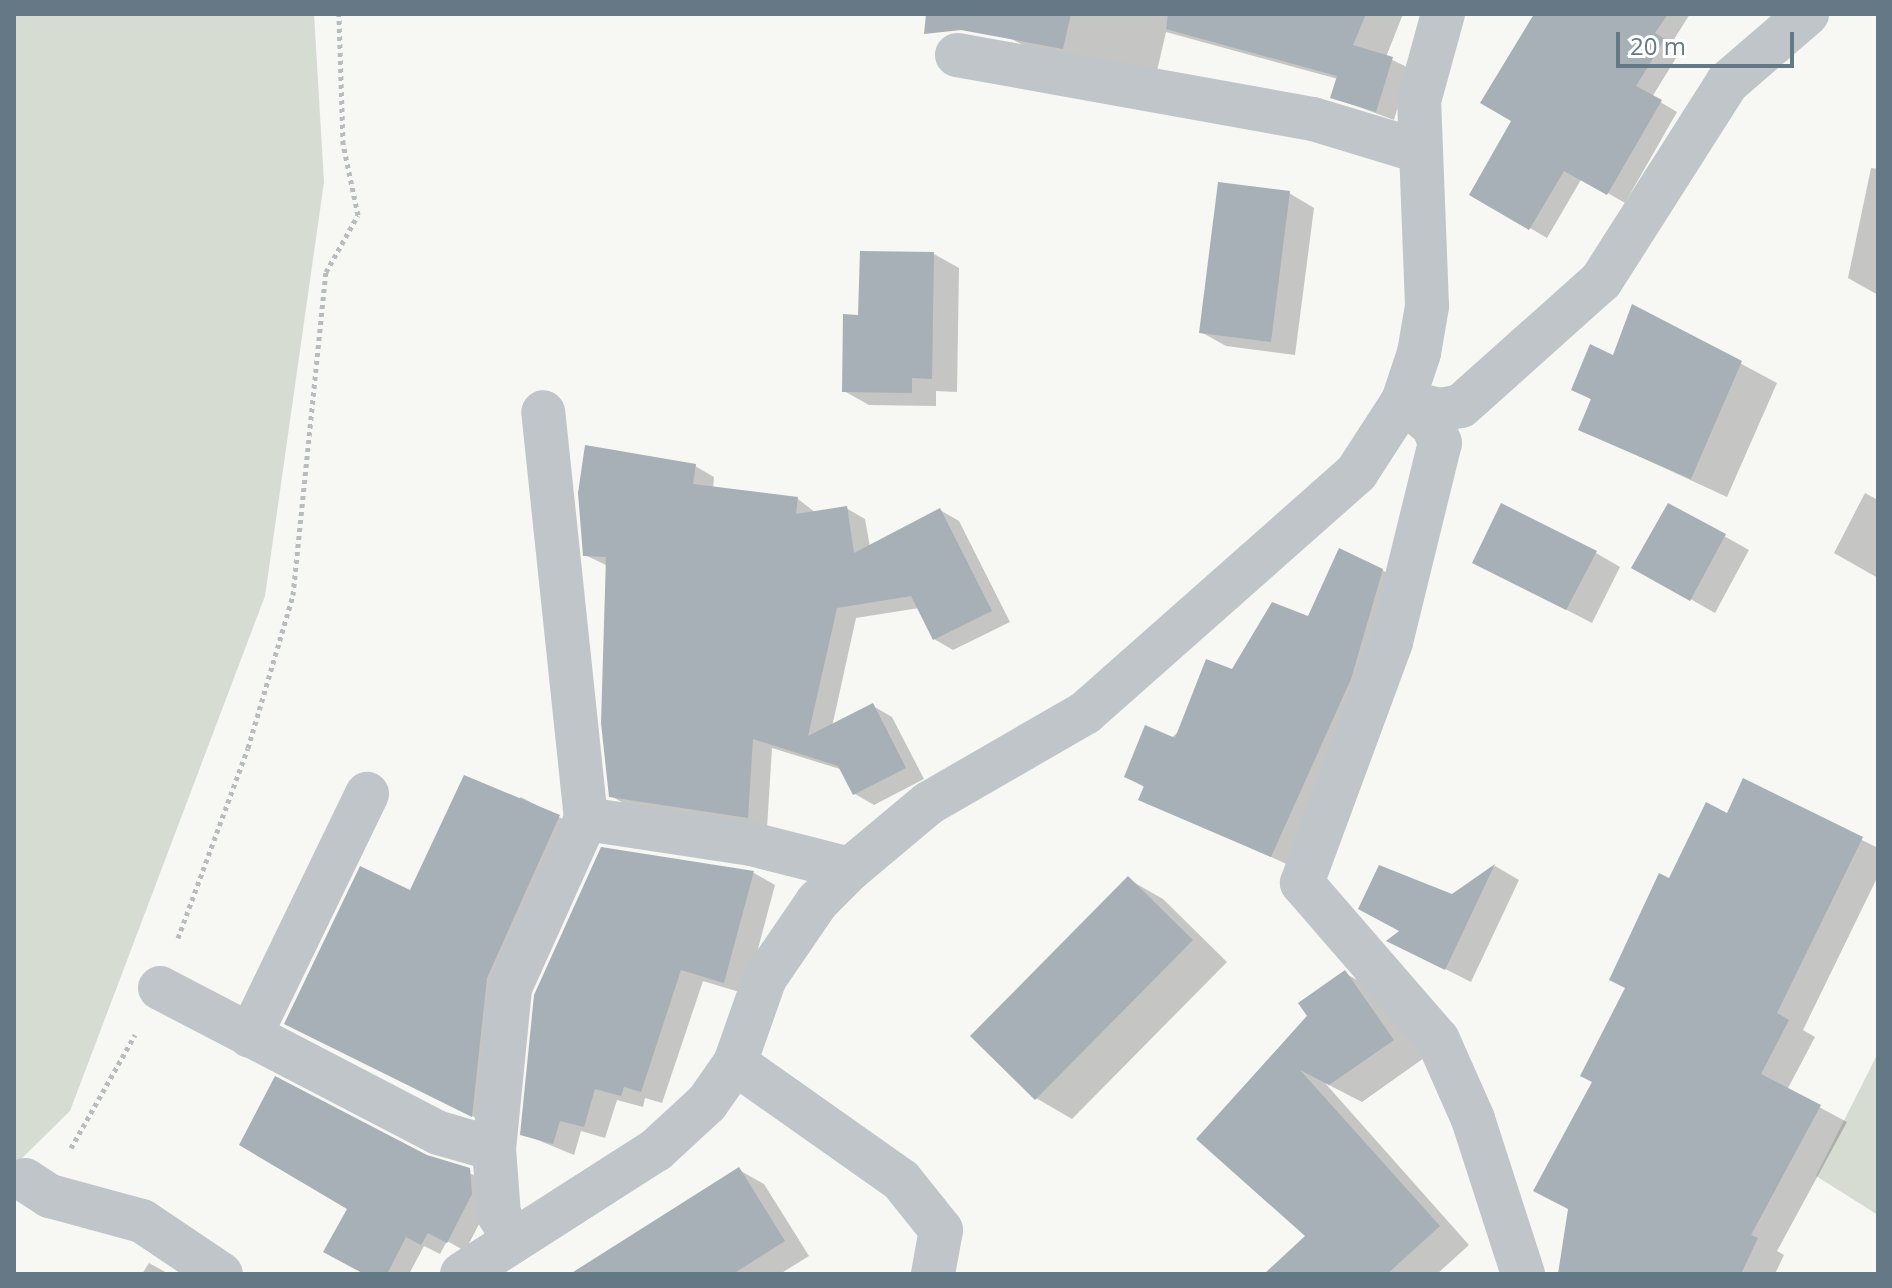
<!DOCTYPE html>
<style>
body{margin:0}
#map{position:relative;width:1892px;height:1288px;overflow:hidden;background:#f7f7f4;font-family:"Open Sans",sans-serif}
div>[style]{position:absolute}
.green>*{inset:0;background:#d7dcd3}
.shadow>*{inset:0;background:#0003}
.building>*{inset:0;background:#a7b0b6}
.path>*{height:5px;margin-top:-2.5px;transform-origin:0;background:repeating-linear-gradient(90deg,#b8bcbf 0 4px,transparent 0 8px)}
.minor>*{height:44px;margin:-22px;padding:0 22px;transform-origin:22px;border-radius:22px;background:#c0c5c9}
span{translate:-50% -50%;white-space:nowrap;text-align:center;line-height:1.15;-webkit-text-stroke:8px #fff;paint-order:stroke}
.frame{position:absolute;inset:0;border:16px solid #657886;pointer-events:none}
.scale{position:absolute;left:1616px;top:32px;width:178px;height:36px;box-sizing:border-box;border:4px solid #657886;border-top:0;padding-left:10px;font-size:24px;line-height:28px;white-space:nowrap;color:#657886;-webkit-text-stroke:6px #fff;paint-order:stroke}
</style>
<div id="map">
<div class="green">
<div style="clip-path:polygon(14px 14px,314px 14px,324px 182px,265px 596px,70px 1111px,14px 1166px)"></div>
<div style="clip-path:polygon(1878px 1053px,1878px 1215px,1816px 1176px)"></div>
</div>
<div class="shadow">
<div style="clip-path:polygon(1015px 14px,1403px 14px,1386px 57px,1409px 68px,1394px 120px,1332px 97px,1338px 79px,1166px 32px,1157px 71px,1028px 48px,1010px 38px)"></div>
<div style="clip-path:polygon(1590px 14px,1690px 14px,1671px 44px,1681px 50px,1652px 97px,1677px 112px,1625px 203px,1582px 178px,1547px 238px,1472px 194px)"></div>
<div style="clip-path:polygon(1871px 168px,1878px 169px,1878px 295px,1848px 278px)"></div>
<div style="clip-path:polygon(1289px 193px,1314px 208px,1295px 355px,1226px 346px,1201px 332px)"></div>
<div style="clip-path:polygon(934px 254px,959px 268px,957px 392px,936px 391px,936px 406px,869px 405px,844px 391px,860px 317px)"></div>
<div style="clip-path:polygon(1633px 306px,1777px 383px,1727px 497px,1580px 429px,1592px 400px,1574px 389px,1614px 357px)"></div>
<div style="clip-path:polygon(695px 466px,714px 477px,713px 489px,798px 499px,816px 513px,846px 508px,865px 519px,870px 547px,940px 510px,959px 521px,1010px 622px,953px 650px,934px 639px,919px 608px,856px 618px,832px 727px,873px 706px,892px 717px,924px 779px,874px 805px,855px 794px,843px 770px,772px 748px,767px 828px,630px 807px,611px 796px,608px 566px,585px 555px)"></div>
<div style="clip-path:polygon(1865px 493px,1878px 500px,1878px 578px,1834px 553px)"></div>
<div style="clip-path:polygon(1669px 505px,1749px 550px,1715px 613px,1634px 567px)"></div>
<div style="clip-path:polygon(1596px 553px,1620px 567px,1592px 623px,1474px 562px)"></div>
<div style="clip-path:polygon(1382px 570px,1401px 581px,1291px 866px,1141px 799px,1146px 788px,1126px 777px,1309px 619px)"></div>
<div style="clip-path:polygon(1744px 781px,1878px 848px,1878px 876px,1803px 1030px,1815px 1037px,1787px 1090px,1847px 1122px,1777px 1251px,1784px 1255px,1775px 1274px,1560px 1274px,1594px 1082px,1627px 989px,1670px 881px,1728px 815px)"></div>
<div style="clip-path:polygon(521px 797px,572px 824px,484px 1122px,298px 1030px,410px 893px)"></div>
<div style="clip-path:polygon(602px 849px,754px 873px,775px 885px,746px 994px,703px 981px,662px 1103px,645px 1098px,643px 1107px,617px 1100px,605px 1138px,581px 1131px,574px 1155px,523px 1134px)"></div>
<div style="clip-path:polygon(1495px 866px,1519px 880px,1471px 982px,1390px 941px)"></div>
<div style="clip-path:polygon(1128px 879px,1163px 899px,1227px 962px,1072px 1119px,1036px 1098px)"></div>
<div style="clip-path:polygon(1345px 973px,1376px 991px,1424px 1058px,1362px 1102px,1325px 1083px,1469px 1245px,1437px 1274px,1267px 1274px,1308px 1236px,1199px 1138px)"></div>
<div style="clip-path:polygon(427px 1157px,487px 1180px,489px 1205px,465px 1251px,447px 1241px,440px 1254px,424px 1246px,409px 1274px,367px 1274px)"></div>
<div style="clip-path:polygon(739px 1170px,764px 1184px,809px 1256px,780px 1274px,597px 1274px)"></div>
<div style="clip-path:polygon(149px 1263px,169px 1274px,142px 1274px)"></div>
</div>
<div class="building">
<div style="clip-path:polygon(926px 14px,1071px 14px,1063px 49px,961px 30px,924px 34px)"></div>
<div style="clip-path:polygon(1168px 14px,1366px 14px,1353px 45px,1393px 57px,1376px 112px,1330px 98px,1337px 76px,1166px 29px)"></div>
<div style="clip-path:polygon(1534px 14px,1668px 14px,1655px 33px,1665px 39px,1636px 86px,1662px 100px,1607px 195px,1564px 171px,1529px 230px,1469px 195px,1511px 121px,1480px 103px)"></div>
<div style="clip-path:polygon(1218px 182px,1290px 191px,1271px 342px,1199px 333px)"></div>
<div style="clip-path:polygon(860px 251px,934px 252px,932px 379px,912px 378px,912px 393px,842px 392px,843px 314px,858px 315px)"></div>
<div style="clip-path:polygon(1632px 304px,1742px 361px,1691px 479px,1578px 430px,1591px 399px,1571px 390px,1590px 344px,1613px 355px)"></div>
<div style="clip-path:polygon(585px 445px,696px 464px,693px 484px,798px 497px,796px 514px,847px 506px,854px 553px,940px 508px,992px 611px,933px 640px,911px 596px,837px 608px,808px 736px,873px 703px,906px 768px,853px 795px,838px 766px,753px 739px,748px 818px,609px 797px,601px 723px,606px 557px,583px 556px,578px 493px)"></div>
<div style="clip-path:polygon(1501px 503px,1597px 551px,1566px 610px,1472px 563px)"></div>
<div style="clip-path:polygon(1668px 503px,1726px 534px,1690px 601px,1631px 568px)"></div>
<div style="clip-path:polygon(1339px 548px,1383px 569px,1351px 679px,1271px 857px,1138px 800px,1144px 786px,1124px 777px,1145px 725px,1175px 738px,1206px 659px,1232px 669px,1272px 602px,1308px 616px)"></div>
<div style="clip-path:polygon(464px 775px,560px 815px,487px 978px,472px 1117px,284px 1024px,360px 866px,410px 890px)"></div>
<div style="clip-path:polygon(1743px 778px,1863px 837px,1777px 1013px,1789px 1020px,1761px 1074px,1821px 1105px,1751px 1235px,1758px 1238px,1741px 1274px,1558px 1274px,1568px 1209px,1533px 1191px,1592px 1082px,1580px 1076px,1625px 988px,1609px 980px,1659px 873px,1669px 878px,1706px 802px,1727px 813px)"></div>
<div style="clip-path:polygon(601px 847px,754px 871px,724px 983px,681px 970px,641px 1092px,624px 1087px,621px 1096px,595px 1089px,584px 1127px,560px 1121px,553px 1144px,520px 1135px,534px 995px)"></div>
<div style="clip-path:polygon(1495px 864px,1445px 970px,1386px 941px,1399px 931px,1358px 909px,1379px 865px,1452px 894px)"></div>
<div style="clip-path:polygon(1128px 876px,1193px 940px,1035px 1100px,970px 1036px)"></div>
<div style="clip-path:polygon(1345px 970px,1394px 1040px,1329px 1085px,1300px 1070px,1440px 1226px,1387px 1274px,1264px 1274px,1305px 1236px,1196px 1139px,1307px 1016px,1298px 1003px)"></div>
<div style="clip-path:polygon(275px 1076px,427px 1155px,470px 1168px,472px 1194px,447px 1243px,428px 1233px,421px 1245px,406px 1237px,387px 1274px,364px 1274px,323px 1252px,347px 1209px,239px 1145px)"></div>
<div style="clip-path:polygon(739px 1167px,785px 1241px,733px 1274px,570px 1274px)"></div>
</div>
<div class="path">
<div style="left:178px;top:938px;width:202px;rotate:-69.8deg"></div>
<div style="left:248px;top:748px;width:159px;rotate:-73.6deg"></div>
<div style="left:293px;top:595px;width:325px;rotate:-84.2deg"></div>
<div style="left:326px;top:272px;width:65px;rotate:-60.7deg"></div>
<div style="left:358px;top:215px;width:73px;rotate:-101.9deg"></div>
<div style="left:343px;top:144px;width:130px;rotate:-91.8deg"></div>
<div style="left:71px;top:1148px;width:130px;rotate:-60.5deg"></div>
</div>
<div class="minor">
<div style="left:957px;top:55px;width:362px;rotate:10.2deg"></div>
<div style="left:1313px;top:119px;width:111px;rotate:16.8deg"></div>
<div style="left:586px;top:819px;width:167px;rotate:8.6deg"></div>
<div style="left:751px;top:844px;width:102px;rotate:14.2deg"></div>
<div style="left:160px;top:988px;width:314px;rotate:27.5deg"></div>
<div style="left:439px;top:1133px;width:57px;rotate:16.2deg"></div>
<div style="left:250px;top:1036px;width:269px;rotate:-64.2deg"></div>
<div style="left:735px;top:1063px;width:203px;rotate:35.2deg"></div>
<div style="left:901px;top:1180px;width:64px;rotate:51.3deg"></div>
<div style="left:941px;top:1230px;width:45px;rotate:100.3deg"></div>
<div style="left:25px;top:1180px;width:30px;rotate:33deg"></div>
<div style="left:50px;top:1196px;width:95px;rotate:15.2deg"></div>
<div style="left:142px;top:1221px;width:95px;rotate:33.9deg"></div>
<div style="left:513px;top:1239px;width:28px;rotate:-120deg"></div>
<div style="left:499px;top:1215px;width:66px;rotate:-94.3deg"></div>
<div style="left:494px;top:1149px;width:162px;rotate:-84.3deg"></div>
<div style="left:510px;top:988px;width:185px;rotate:-65.8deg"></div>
<div style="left:586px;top:819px;width:409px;rotate:-96deg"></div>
<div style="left:462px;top:1274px;width:230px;rotate:-32.6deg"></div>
<div style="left:656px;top:1150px;width:69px;rotate:-42.7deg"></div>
<div style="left:707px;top:1103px;width:49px;rotate:-55deg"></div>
<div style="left:735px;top:1063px;width:90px;rotate:-70.6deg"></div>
<div style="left:765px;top:978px;width:92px;rotate:-55.6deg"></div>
<div style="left:817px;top:902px;width:47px;rotate:-45deg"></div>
<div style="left:850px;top:869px;width:103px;rotate:-39.9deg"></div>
<div style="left:929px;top:803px;width:180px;rotate:-30deg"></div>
<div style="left:1085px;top:713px;width:363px;rotate:-41.5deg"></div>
<div style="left:1357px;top:472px;width:85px;rotate:-57.1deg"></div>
<div style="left:1403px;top:401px;width:51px;rotate:-71.6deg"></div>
<div style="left:1419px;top:353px;width:48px;rotate:-80.3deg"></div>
<div style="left:1427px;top:306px;width:205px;rotate:-92.2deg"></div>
<div style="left:1419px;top:101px;width:90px;rotate:-74.6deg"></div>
<div style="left:1523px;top:1274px;width:163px;rotate:-107.9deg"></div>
<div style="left:1473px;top:1119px;width:86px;rotate:-113.9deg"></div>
<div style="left:1438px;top:1040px;width:208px;rotate:-130.9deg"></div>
<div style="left:1302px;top:883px;width:257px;rotate:-69.7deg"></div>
<div style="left:1391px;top:642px;width:205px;rotate:-76.2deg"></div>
<div style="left:1440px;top:443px;width:18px;rotate:-112deg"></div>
<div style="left:1433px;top:426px;width:39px;rotate:-140deg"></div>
<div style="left:1403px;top:401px;width:38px;rotate:14deg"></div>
<div style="left:1440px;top:410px;width:21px;rotate:-11deg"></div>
<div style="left:1461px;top:406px;width:188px;rotate:-41.8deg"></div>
<div style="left:1601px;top:281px;width:235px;rotate:-57.5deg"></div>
<div style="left:1727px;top:83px;width:106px;rotate:-40.8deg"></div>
</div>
<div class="frame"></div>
<div class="scale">20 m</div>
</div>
